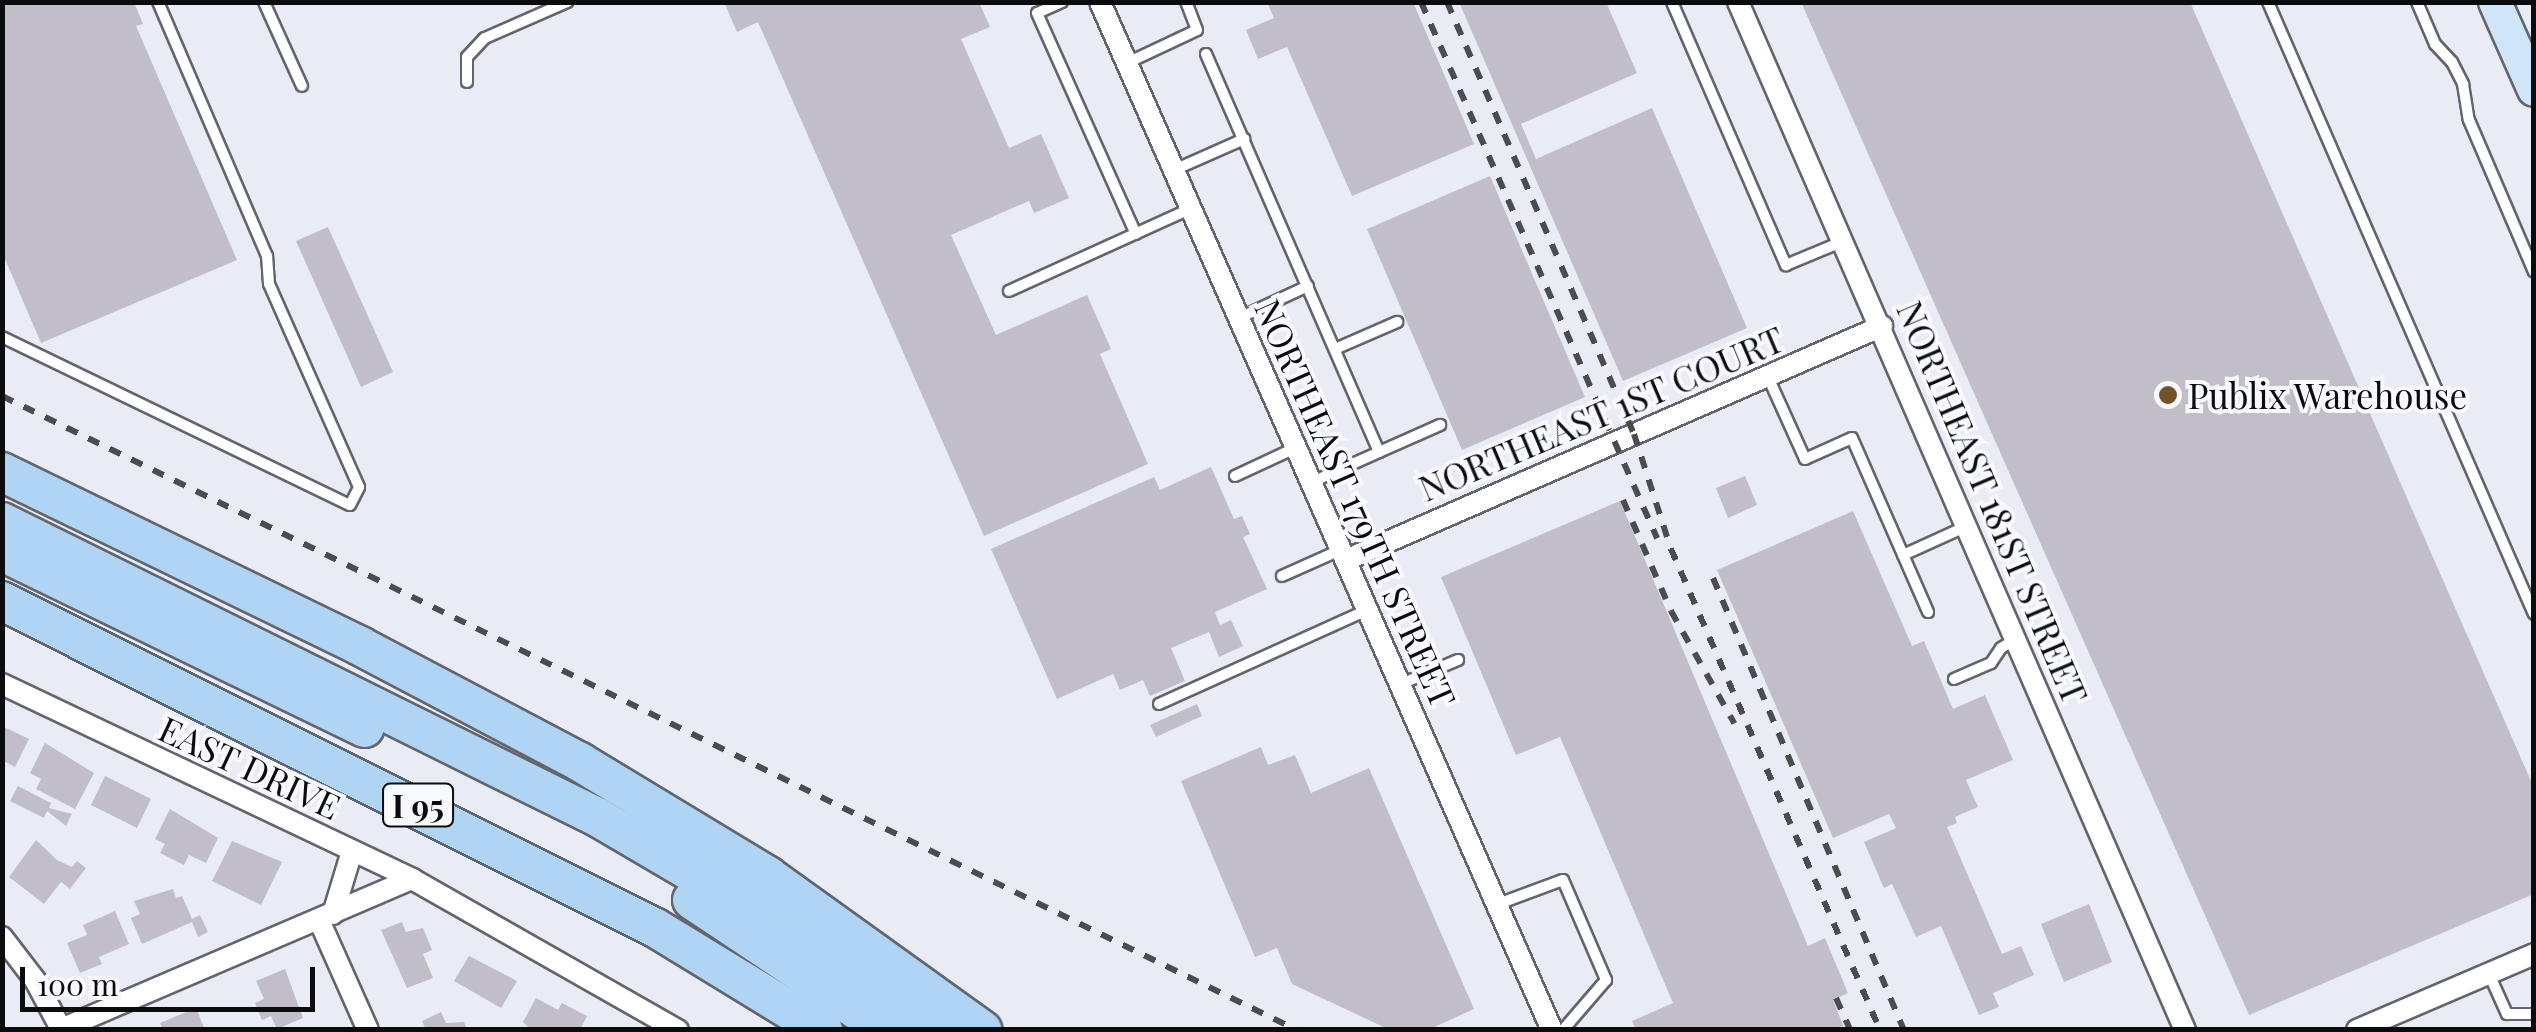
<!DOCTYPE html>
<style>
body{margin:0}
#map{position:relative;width:2536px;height:1032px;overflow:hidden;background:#e9ecf5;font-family:"Playfair Display",serif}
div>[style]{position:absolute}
.building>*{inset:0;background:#c2bec7}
.roads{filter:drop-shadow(2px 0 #63656d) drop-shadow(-2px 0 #63656d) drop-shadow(0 2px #63656d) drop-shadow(0 -2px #63656d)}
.lane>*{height:10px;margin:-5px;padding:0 5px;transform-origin:5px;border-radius:5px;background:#fff}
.street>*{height:20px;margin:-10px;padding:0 10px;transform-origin:10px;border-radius:10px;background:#fff}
.primary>*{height:32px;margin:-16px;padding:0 16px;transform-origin:16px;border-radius:16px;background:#d0e6f8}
.highway>*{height:38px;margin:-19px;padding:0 19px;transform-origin:19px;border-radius:19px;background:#b0d5f4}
.rail>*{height:6px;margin-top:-3px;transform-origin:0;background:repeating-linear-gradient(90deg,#4b4c50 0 12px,transparent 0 24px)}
.dots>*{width:28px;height:28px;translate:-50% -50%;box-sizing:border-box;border:5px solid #f8f9ff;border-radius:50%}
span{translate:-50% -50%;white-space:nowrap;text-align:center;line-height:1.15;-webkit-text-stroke:8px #f8f9ff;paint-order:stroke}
.shield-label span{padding:2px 8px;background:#f8f9ff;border:2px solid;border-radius:8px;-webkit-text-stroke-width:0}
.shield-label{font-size:32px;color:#0b0c0e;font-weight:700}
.poi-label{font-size:35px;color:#0b0c0e}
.left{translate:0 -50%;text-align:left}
.street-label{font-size:35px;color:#0b0c0e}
.frame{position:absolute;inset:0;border:5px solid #0b0c0e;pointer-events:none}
.scale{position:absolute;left:20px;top:967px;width:295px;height:45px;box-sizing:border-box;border:5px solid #0b0c0e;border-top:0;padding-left:12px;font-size:30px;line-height:35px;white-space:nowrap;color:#0b0c0e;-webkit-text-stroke:8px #f8f9ff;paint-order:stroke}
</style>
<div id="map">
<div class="building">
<div style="clip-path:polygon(9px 2px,134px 2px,143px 24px,136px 26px,237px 260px,41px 343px,2px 252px,2px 5px)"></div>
<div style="clip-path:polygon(724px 2px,979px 2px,990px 27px,961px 39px,1009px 148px,1041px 134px,1069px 198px,1034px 213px,1029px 201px,951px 235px,996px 335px,1087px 295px,1111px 349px,1100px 354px,1148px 464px,984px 536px,758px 22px,737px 32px)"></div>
<div style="clip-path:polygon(1267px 2px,1413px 2px,1474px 144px,1352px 196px,1287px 47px,1258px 59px,1246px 30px,1274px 18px)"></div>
<div style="clip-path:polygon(1459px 2px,1606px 2px,1637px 73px,1521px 124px,1536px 159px,1652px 108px,1747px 328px,1623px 381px)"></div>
<div style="clip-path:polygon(1801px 2px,2190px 2px,2534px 788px,2534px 894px,2249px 1015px)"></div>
<div style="clip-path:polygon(1490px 176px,1585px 397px,1462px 450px,1367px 229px)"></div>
<div style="clip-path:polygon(328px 227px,393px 372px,361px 387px,296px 241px)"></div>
<div style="clip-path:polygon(1211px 467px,1234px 519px,1242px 516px,1250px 534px,1243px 537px,1267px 589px,1215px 612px,1220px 625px,1231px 620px,1243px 646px,1219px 657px,1209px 632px,1171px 648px,1185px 681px,1150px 696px,1143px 680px,1120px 690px,1113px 674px,1057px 699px,991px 549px,1154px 477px,1160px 490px)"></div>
<div style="clip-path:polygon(1745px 476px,1757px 505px,1728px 518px,1716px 488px)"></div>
<div style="clip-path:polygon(1620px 501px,1808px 946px,1825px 938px,1848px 993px,1833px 1000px,1845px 1030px,1636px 1030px,1632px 1021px,1673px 1003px,1560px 737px,1516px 755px,1441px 577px)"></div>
<div style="clip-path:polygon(1853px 511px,1912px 646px,1924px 641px,1953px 709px,1985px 695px,2013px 760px,1966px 780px,1978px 807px,1955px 817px,1957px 823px,1947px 827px,2002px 954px,2021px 946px,2034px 975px,1993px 993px,1999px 1007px,1979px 1015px,1941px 926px,1916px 937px,1892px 884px,1884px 888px,1864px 842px,1896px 828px,1889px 814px,1833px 838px,1717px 570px)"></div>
<div style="clip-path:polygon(1197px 704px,1202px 716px,1156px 737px,1150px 725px)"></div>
<div style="clip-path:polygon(2px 726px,29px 739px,15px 767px,2px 760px)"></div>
<div style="clip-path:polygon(45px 743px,94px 773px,75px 809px,36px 789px,41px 779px,30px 773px)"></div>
<div style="clip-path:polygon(1261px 747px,1268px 765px,1295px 755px,1311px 793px,1369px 768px,1474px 1009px,1428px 1030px,1390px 1030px,1292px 984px,1277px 948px,1255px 957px,1181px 781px)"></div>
<div style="clip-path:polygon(105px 776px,151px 799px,137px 828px,91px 805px)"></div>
<div style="clip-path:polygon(18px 786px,51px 803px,49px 808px,72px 814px,66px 826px,47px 811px,44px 818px,10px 801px)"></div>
<div style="clip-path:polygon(170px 809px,218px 838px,206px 863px,189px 855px,184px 865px,160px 853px,165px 844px,155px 839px)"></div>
<div style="clip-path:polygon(36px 840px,57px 860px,72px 867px,77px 861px,86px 868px,70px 889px,61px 882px,44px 904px,9px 877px)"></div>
<div style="clip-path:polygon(232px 841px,282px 862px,261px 905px,212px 881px)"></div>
<div style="clip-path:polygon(173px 889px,176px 898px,182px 896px,192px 919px,200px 915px,208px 932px,198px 937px,192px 922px,142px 944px,131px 918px,140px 914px,134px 901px)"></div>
<div style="clip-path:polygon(2089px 904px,2112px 962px,2064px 982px,2041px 924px)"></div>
<div style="clip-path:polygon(115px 911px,129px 944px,99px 957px,102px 964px,80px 973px,67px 943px,87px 935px,83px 925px)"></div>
<div style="clip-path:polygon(402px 922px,406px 932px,423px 928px,432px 950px,423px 954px,433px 978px,407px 988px,381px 930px)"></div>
<div style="clip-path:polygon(469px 956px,517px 981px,501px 1008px,454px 981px)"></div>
<div style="clip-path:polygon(285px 969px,303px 1018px,277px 1029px,271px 1016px,262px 1020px,255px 1003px,264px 999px,256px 981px)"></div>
<div style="clip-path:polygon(536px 998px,558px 1010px,562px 1003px,587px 1016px,580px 1030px,531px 1030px,523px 1022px)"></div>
<div style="clip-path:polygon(196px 1008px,205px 1030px,163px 1030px,160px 1023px)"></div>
<div style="clip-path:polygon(441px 1012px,446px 1023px,464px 1022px,467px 1030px,426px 1030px,422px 1021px)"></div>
</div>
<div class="roads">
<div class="lane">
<div style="left:264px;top:2px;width:92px;rotate:65.7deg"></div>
<div style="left:1062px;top:2px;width:27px;rotate:156deg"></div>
<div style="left:1037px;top:13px;width:242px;rotate:65.9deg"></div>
<div style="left:1672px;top:2px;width:287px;rotate:66.6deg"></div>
<div style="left:1786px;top:265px;width:63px;rotate:-22.5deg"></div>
<div style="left:2268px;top:2px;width:667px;rotate:66.51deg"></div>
<div style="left:2417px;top:2px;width:46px;rotate:66.8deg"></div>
<div style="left:2435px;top:44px;width:25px;rotate:47deg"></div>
<div style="left:2452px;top:62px;width:25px;rotate:63deg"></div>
<div style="left:2463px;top:84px;width:36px;rotate:81deg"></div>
<div style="left:2469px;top:120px;width:165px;rotate:66.8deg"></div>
<div style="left:1206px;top:54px;width:434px;rotate:66.5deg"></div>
<div style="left:1379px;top:452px;width:67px;rotate:-23.9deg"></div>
<div style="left:1127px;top:63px;width:77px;rotate:-25.2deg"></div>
<div style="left:1197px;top:30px;width:30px;rotate:-111deg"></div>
<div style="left:467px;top:82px;width:25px;rotate:-90deg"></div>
<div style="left:467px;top:57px;width:26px;rotate:-47deg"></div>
<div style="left:485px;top:38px;width:90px;rotate:-23.7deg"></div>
<div style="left:1174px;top:170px;width:77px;rotate:-23.9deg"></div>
<div style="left:1009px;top:291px;width:199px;rotate:-24.4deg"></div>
<div style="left:1239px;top:318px;width:76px;rotate:-24.9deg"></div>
<div style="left:2px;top:337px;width:386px;rotate:25.8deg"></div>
<div style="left:350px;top:505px;width:20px;rotate:-63deg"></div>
<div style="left:359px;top:487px;width:222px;rotate:-113.9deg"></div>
<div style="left:269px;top:284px;width:28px;rotate:-94deg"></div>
<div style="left:267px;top:256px;width:276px;rotate:-113.2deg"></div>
<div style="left:1335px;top:349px;width:68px;rotate:-23.5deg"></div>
<div style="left:1768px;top:377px;width:90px;rotate:65.7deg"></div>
<div style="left:1805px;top:459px;width:51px;rotate:-24.1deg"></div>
<div style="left:1852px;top:438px;width:190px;rotate:66.4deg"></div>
<div style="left:1235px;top:476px;width:66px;rotate:-25deg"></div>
<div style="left:1312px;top:482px;width:73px;rotate:-24.1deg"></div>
<div style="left:1903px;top:555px;width:70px;rotate:-24.4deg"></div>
<div style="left:1282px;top:576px;width:64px;rotate:-24.1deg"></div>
<div style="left:1954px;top:679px;width:40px;rotate:-23.4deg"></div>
<div style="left:1991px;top:663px;width:18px;rotate:-56deg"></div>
<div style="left:2001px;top:648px;width:17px;rotate:-31deg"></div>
<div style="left:1401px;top:684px;width:62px;rotate:-22.8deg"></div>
<div style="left:1159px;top:704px;width:228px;rotate:-24.3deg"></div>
<div style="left:1498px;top:904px;width:69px;rotate:-20.3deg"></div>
<div style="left:1563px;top:880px;width:109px;rotate:66.7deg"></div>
<div style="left:1606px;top:980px;width:66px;rotate:130.7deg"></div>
<div style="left:2489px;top:974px;width:44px;rotate:65.8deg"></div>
<div style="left:2507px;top:1014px;width:27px"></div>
</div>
<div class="street">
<div style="left:1100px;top:2px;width:1123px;rotate:66.27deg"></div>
<div style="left:1738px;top:2px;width:1121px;rotate:66.5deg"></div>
<div style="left:1346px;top:560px;width:585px;rotate:-23.58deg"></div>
<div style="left:2px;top:684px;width:454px;rotate:25.4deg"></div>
<div style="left:412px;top:879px;width:306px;rotate:29.6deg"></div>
<div style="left:333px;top:914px;width:66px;rotate:-73.2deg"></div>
<div style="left:319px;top:920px;width:120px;rotate:66deg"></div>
<div style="left:2px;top:937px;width:54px;rotate:52.5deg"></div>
<div style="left:35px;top:980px;width:55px;rotate:62deg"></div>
<div style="left:59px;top:1030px;width:384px;rotate:-23.2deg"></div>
<div style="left:2357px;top:1030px;width:193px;rotate:-23.2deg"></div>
</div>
<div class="primary">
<div style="left:2495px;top:2px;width:96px;rotate:66.1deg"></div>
</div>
<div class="highway">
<div style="left:2px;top:472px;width:398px;rotate:25.9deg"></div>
<div style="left:360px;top:646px;width:249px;rotate:27.8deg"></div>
<div style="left:580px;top:762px;width:220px;rotate:31.2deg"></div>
<div style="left:768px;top:876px;width:264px;rotate:35.7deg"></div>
<div style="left:2px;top:522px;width:666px;rotate:26.37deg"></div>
<div style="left:599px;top:818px;width:229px;rotate:30.4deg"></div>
<div style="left:797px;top:934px;width:171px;rotate:34.2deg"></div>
<div style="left:2px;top:552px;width:403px;rotate:25.9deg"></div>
<div style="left:2px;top:601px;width:729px;rotate:26.57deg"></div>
<div style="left:654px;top:927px;width:198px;rotate:31.4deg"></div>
<div style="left:692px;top:900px;width:234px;rotate:33.7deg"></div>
</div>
</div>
<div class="rail">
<div style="left:1421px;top:2px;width:586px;rotate:66.24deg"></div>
<div style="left:1447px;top:2px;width:471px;rotate:66.6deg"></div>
<div style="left:1634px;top:434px;width:121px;rotate:72.2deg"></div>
<div style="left:1671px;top:549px;width:524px;rotate:66.51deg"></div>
<div style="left:2px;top:396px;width:1442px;rotate:26.09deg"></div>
<div style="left:1623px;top:500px;width:121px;rotate:66.6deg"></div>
<div style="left:1671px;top:611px;width:129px;rotate:60.6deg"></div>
<div style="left:1713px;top:578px;width:491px;rotate:67.1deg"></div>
<div style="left:1836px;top:998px;width:35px;rotate:66deg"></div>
</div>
<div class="dots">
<div style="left:2168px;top:395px;background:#735229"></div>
</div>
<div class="shield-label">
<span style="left:418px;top:805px">I 95</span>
</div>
<div class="poi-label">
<span class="left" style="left:2188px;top:395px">Publix Warehouse</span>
</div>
<div class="street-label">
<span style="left:1601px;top:413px;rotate:-23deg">NORTHEAST 1ST COURT</span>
<span style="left:1993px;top:502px;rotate:67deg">NORTHEAST 181ST STREET</span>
<span style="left:1356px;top:503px;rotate:66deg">NORTHEAST 179TH STREET</span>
<span style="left:250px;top:767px;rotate:25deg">EAST DRIVE</span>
</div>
<div class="frame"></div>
<div class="scale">100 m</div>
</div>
